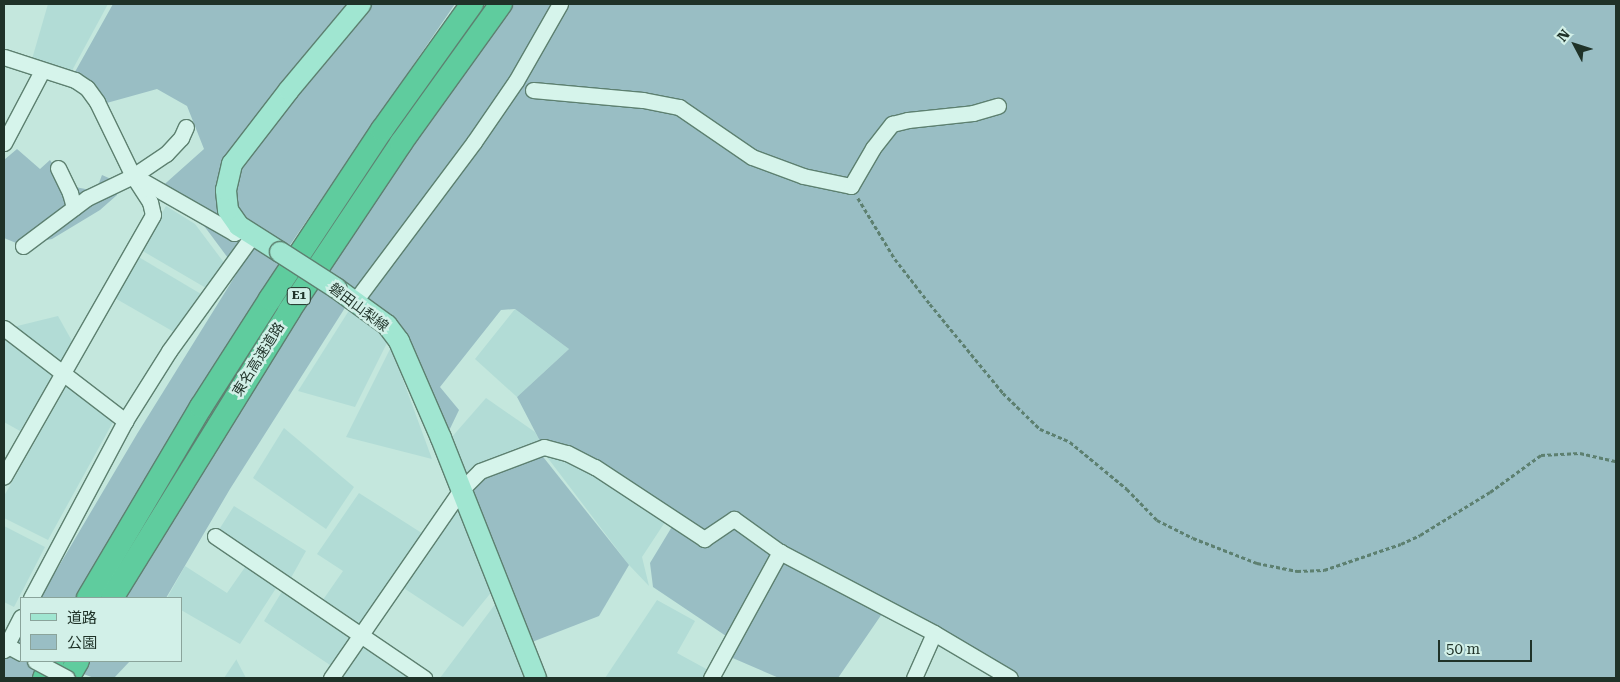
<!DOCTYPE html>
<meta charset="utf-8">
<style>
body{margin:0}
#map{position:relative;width:1620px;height:682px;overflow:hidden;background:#c4e7dd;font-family:"Roboto Serif","Noto Sans JP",serif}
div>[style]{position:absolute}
.farmland>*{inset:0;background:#b2dcd6}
.green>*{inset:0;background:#99bec4}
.path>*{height:2.5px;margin-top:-1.25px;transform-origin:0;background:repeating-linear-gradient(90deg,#5d8070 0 4px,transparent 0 6.5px)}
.roads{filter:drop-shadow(1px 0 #5d8070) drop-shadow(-1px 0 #5d8070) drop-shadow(0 1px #5d8070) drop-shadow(0 -1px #5d8070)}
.minor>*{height:15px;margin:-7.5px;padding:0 7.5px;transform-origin:7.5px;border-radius:7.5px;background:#d6f4eb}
.major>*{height:20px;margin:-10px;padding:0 10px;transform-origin:10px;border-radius:10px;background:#a0e6d1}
.highway>*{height:22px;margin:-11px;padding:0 11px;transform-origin:11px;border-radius:11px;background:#5fcc9e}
.bridges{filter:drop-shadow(1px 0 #5d8070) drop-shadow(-1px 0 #5d8070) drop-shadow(0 1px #5d8070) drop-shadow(0 -1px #5d8070)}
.minor-bridge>*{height:15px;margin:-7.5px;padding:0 7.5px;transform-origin:7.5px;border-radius:7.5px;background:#d6f4eb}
.major-bridge>*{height:20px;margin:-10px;padding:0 10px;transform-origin:10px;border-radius:10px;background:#a0e6d1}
span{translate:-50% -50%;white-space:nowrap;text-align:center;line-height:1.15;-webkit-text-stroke:5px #d2f0e8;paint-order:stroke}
.shield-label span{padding:1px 4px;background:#d2f0e8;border:1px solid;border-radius:4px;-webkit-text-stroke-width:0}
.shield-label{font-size:12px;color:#1f3228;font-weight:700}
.street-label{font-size:14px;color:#1f3228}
.frame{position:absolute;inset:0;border:5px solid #1f3228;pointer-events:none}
.legend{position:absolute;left:20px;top:597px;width:162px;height:65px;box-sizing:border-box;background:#d2f0e8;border:1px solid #8aa49b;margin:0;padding:6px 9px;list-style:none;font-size:15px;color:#1f3228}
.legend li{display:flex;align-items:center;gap:10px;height:25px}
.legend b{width:25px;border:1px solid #8aa49b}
.north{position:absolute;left:1550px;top:20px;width:50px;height:50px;-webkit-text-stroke:4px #d2f0e8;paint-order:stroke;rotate:310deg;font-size:14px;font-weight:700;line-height:20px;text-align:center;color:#1f3228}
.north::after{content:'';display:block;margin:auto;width:18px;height:22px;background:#1f3228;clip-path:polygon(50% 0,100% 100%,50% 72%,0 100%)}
.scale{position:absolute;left:1438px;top:640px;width:94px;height:22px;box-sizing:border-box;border:2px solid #1f3228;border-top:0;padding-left:6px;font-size:15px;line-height:18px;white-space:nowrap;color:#1f3228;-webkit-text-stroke:4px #d2f0e8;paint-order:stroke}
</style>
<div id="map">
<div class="farmland">
<div style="clip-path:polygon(48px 4px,108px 4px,68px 78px,30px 66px)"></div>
<div style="clip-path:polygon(166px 206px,195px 224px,225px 264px,206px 288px,141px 250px)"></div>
<div style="clip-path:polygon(137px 256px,201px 294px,174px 332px,113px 297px)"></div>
<div style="clip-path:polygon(355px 301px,389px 339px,355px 407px,298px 391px)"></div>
<div style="clip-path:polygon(515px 309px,569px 349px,517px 397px,475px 359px)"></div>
<div style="clip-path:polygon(58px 316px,77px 350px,63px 374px,5px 329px)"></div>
<div style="clip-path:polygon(4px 337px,54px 374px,20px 431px,4px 422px)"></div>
<div style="clip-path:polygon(391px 347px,432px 459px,346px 437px)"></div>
<div style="clip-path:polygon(67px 385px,113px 422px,48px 540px,4px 518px,4px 496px)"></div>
<div style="clip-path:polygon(486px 398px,535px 432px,541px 443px,463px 482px,451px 438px)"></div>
<div style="clip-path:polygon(284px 428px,354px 487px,326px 529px,253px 478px)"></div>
<div style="clip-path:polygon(544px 453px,567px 453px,669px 516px,642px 557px,649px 586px,629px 565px)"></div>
<div style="clip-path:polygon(359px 493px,428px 537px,454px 499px,498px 584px,463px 627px,396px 583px,360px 636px,424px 678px,335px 678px,336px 669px,264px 621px,286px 585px,280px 582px,240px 644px,181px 610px,181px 598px,167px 598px,185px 566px,227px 593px,250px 560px,215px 536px,234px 506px,306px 551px,287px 585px,318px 607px,343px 571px,317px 554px)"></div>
<div style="clip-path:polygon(4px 526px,45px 547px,14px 607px,4px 602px)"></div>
<div style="clip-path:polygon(502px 595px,536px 678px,440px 678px)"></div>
<div style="clip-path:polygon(657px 600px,695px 621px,677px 653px,710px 671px,706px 678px,605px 678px)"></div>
<div style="clip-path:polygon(236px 659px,246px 678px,224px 678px,236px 660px)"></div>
</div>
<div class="green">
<div style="clip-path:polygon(113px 4px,455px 4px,290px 245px,81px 598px,40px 598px,137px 434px,263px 231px,228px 258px,193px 211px,158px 190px,204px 149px,187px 106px,157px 89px,103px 104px,71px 79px)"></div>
<div style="clip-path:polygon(514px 4px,1616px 4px,1616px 678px,1010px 678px,886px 608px,838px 678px,779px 678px,728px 656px,732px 640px,653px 587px,650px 563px,673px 525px,704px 539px,541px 443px,517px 397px,569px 349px,515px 309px,501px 310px,440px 387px,459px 410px,446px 437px,400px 344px,355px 292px,230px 489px,166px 598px,123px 598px,178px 500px,386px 184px)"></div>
<div style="clip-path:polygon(17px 149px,40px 169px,50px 160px,61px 177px,75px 187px,96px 191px,102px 175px,120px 183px,117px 195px,100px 210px,52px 239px,21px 245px,4px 238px,4px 160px)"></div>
<div style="clip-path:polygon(540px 453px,629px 565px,599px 616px,532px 642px,468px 489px,483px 470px)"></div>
<div style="clip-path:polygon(21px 629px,21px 661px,44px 661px,33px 678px,4px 678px,4px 661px)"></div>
<div style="clip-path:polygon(87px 661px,130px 661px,114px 678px,94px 678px,81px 673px)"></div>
</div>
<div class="path">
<div style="left:858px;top:198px;width:71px;rotate:58.8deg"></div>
<div style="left:895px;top:259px;width:57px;rotate:52.1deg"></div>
<div style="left:930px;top:304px;width:115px;rotate:50.6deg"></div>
<div style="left:1003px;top:393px;width:52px;rotate:44.2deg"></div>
<div style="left:1040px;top:429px;width:33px;rotate:23deg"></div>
<div style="left:1070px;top:442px;width:74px;rotate:39.5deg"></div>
<div style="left:1127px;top:489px;width:43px;rotate:45.9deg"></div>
<div style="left:1157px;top:520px;width:40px;rotate:26.6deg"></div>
<div style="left:1193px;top:538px;width:69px;rotate:21.3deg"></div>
<div style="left:1257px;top:563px;width:41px;rotate:11.3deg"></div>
<div style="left:1297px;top:571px;width:27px;rotate:-2deg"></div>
<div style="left:1324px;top:570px;width:81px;rotate:-18.7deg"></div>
<div style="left:1401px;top:544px;width:21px;rotate:-25deg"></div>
<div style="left:1420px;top:535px;width:82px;rotate:-31.6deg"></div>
<div style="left:1490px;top:492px;width:63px;rotate:-36deg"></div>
<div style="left:1541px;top:455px;width:39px;rotate:-3deg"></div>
<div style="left:1580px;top:453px;width:37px;rotate:13deg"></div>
</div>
<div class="roads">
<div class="minor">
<div style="left:4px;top:57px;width:75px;rotate:17.9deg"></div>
<div style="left:75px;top:80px;width:14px;rotate:34deg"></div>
<div style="left:87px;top:88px;width:17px;rotate:54deg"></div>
<div style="left:97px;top:102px;width:82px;rotate:64.1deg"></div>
<div style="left:133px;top:176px;width:31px;rotate:57deg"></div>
<div style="left:150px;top:202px;width:13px;rotate:77deg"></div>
<div style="left:153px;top:215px;width:301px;rotate:119.7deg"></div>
<div style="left:533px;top:90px;width:110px;rotate:5.2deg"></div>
<div style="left:643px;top:100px;width:37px;rotate:11deg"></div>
<div style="left:679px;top:107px;width:88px;rotate:34.4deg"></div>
<div style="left:752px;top:157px;width:54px;rotate:20.4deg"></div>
<div style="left:803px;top:176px;width:49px;rotate:11.8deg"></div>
<div style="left:851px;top:186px;width:44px;rotate:-59.9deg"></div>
<div style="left:873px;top:148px;width:31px;rotate:-52deg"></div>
<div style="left:892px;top:124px;width:16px;rotate:-14deg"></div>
<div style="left:908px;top:120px;width:65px;rotate:-6.1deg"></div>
<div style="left:973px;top:113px;width:26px;rotate:-16deg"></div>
<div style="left:4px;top:143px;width:81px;rotate:-62.2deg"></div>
<div style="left:58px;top:168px;width:28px;rotate:64deg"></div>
<div style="left:70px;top:193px;width:15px;rotate:74deg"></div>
<div style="left:136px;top:177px;width:113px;rotate:29.7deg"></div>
<div style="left:234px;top:233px;width:11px;rotate:-22deg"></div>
<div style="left:23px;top:246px;width:80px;rotate:-36.9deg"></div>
<div style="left:87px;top:198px;width:51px;rotate:-25.6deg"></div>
<div style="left:133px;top:176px;width:40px;rotate:-34deg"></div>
<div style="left:166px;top:154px;width:22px;rotate:-47deg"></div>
<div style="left:181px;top:138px;width:12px;rotate:-66deg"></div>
<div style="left:355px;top:301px;width:199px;rotate:-53.2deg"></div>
<div style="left:474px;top:142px;width:74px;rotate:-55.5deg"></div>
<div style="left:516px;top:81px;width:89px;rotate:-60.3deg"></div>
<div style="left:4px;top:328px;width:153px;rotate:37.5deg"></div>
<div style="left:215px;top:536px;width:253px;rotate:34.2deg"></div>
<div style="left:31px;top:598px;width:200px;rotate:-62deg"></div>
<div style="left:125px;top:421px;width:83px;rotate:-57.8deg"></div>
<div style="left:169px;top:351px;width:143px;rotate:-54.1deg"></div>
<div style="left:4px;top:644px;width:19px;rotate:28deg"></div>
<div style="left:4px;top:650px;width:37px;rotate:-63deg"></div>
<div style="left:331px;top:678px;width:227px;rotate:-55.4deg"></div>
<div style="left:460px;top:491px;width:28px;rotate:-45deg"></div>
<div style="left:480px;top:471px;width:68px;rotate:-20.6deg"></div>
<div style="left:544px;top:447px;width:24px;rotate:15deg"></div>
<div style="left:567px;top:453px;width:31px;rotate:27deg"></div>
<div style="left:595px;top:467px;width:131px;rotate:33.4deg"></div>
<div style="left:704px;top:539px;width:36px;rotate:-34deg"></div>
<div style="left:734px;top:519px;width:57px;rotate:35.7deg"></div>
<div style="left:780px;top:552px;width:174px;rotate:27.7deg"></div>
<div style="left:934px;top:633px;width:88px;rotate:30.6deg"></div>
<div style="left:711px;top:678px;width:144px;rotate:-61.3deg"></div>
<div style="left:914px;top:678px;width:49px;rotate:-66deg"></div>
</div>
<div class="major">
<div style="left:280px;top:252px;width:49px;rotate:-147.6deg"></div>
<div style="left:239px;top:226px;width:19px;rotate:-125deg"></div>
<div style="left:228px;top:210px;width:20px;rotate:-96deg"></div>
<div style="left:226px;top:190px;width:27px;rotate:-77deg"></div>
<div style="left:232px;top:164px;width:93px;rotate:-52.4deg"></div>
<div style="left:289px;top:90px;width:112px;rotate:-50.1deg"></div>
<div style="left:336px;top:288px;width:63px;rotate:36deg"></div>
<div style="left:387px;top:325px;width:20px;rotate:53deg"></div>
<div style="left:399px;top:341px;width:106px;rotate:66.6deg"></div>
<div style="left:441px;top:438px;width:258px;rotate:68.4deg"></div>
</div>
<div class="highway">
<div style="left:88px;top:598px;width:222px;rotate:-59.4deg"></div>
<div style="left:201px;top:407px;width:128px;rotate:-57.4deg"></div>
<div style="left:270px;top:299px;width:203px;rotate:-56.5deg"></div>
<div style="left:382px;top:130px;width:155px;rotate:-54.5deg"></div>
<div style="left:112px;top:598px;width:337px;rotate:-58.3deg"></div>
<div style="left:289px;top:311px;width:202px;rotate:-56.3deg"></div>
<div style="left:401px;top:143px;width:171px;rotate:-54.3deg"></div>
<div style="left:44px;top:678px;width:19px;rotate:-62deg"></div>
<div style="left:68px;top:678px;width:20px;rotate:-60deg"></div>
</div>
</div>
<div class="bridges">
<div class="minor-bridge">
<div style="left:35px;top:661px;width:36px;rotate:28deg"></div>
</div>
<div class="major-bridge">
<div style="left:280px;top:252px;width:67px;rotate:32.7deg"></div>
</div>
</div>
<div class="shield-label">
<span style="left:299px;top:296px">E1</span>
</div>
<div class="street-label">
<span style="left:359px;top:307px;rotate:37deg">磐田山梨線</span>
<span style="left:258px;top:359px;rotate:-58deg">東名高速道路</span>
</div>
<div class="frame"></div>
<ul class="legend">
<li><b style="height:6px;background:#a0e6d1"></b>道路</li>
<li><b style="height:14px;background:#99bec4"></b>公園</li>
</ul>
<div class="north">N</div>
<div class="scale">50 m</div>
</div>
